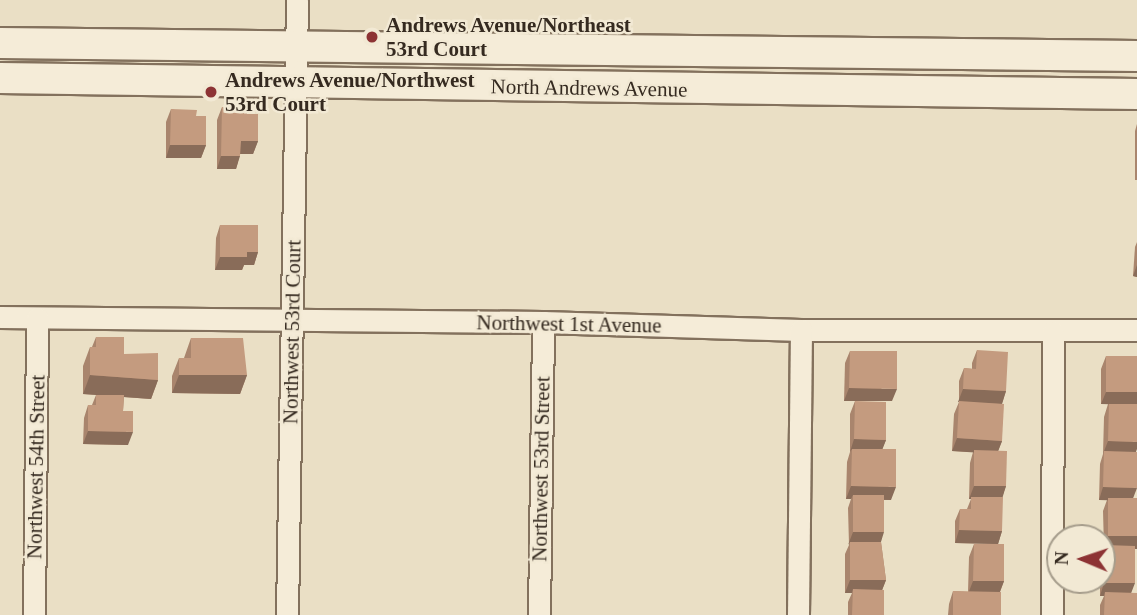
<!DOCTYPE html>
<style>
body{margin:0}
#map{position:relative;width:1137px;height:615px;overflow:hidden;background:#eadfc5;font-family:"Times New Roman",serif}
div>[style]{position:absolute}
.roads{filter:drop-shadow(2px 0 #83715d) drop-shadow(-2px 0 #83715d) drop-shadow(0 2px #83715d) drop-shadow(0 -2px #83715d)}
.minor>*{height:21px;margin:-10.5px;padding:0 10.5px;transform-origin:10.5px;border-radius:10.5px;background:#f5ecd8}
.secondary>*{height:30px;margin:-15px;padding:0 15px;transform-origin:15px;border-radius:15px;background:#f5ecd8}
.wall>*{inset:0;background:#a9856d}
.shaded-wall>*{inset:0;background:#896c59}
.building>*{inset:0;background:#c49b7f}
.dots>*{width:19px;height:19px;translate:-50% -50%;box-sizing:border-box;border:4px solid #f2e9d4;border-radius:50%}
span{translate:-50% -50%;white-space:nowrap;text-align:center;line-height:1.15;-webkit-text-stroke:5px #f2e9d4;paint-order:stroke}
.poi-label{font-size:21px;color:#352a20;font-weight:700}
.left{translate:0 -50%;text-align:left}
.street-label{font-size:21px;color:#352a20}
.north{position:absolute;left:1046px;top:524px;width:70px;height:70px;box-sizing:border-box;background:#f2e9d4;border:2px solid #a69d8c;border-radius:50%;rotate:272deg;font-size:19px;font-weight:700;line-height:28px;text-align:center;color:#352a20}
.north::after{content:'';display:block;margin:auto;width:24px;height:32px;background:#8d3334;clip-path:polygon(50% 0,100% 100%,50% 72%,0 100%)}
</style>
<div id="map">
<div class="roads">
<div class="minor">
<div style="left:0;top:317px;width:543px;rotate:0.53deg"></div>
<div style="left:543px;top:322px;width:258px;rotate:1.8deg"></div>
<div style="left:801px;top:330px;width:336px"></div>
<div style="left:34px;top:615px;width:297px;rotate:-89.4deg"></div>
<div style="left:287px;top:615px;width:615px;rotate:-89.07deg"></div>
<div style="left:539px;top:615px;width:293px;rotate:-89.2deg"></div>
<div style="left:798px;top:615px;width:285px;rotate:-89.4deg"></div>
<div style="left:1052px;top:615px;width:283px;rotate:-89.8deg"></div>
</div>
<div class="secondary">
<div style="left:0;top:43px;width:1137px;rotate:0.66deg"></div>
<div style="left:0;top:78px;width:1137px;rotate:0.81deg"></div>
</div>
</div>
<div class="wall">
<div style="clip-path:polygon(222px 107px,247px 114px,258px 141px,253px 154px,240px 154px,236px 169px,217px 169px,217px 120px)"></div>
<div style="clip-path:polygon(171px 109px,196px 116px,206px 145px,201px 158px,166px 158px,166px 122px)"></div>
<div style="clip-path:polygon(1137px 124px,1137px 180px,1135px 180px,1135px 131px)"></div>
<div style="clip-path:polygon(220px 225px,258px 252px,254px 265px,244px 265px,242px 270px,215px 270px,216px 238px)"></div>
<div style="clip-path:polygon(1137px 242px,1137px 277px,1133px 276px,1135px 247px)"></div>
<div style="clip-path:polygon(96px 337px,124px 354px,158px 380px,151px 399px,124px 397px,123px 411px,128px 445px,83px 444px,84px 418px,88px 405px,92px 405px,96px 395px,99px 395px,83px 394px,83px 366px,90px 347px,92px 347px)"></div>
<div style="clip-path:polygon(191px 338px,247px 375px,240px 394px,172px 393px,172px 376px,179px 358px,184px 358px)"></div>
<div style="clip-path:polygon(977px 350px,1006px 391px,1002px 403px,1002px 441px,998px 451px,1006px 486px,1002px 497px,1002px 531px,998px 544px,955px 543px,955px 521px,960px 509px,967px 509px,971px 499px,969px 499px,970px 463px,973px 452px,952px 451px,954px 414px,959px 402px,959px 381px,964px 368px,972px 369px,972px 363px)"></div>
<div style="clip-path:polygon(850px 351px,892px 401px,844px 401px,845px 363px)"></div>
<div style="clip-path:polygon(1106px 356px,1136px 452px,1133px 498px,1137px 498px,1137px 549px,1135px 549px,1131px 593px,1137px 615px,1100px 615px,1100px 605px,1104px 596px,1100px 596px,1100px 580px,1102px 580px,1102px 554px,1104px 548px,1103px 511px,1107px 500px,1099px 500px,1100px 464px,1103px 454px,1104px 417px,1108px 404px,1101px 404px,1101px 369px)"></div>
<div style="clip-path:polygon(855px 401px,886px 440px,882px 449px,891px 500px,884px 500px,881px 542px,886px 580px,882px 590px,884px 615px,848px 615px,848px 602px,852px 593px,845px 593px,845px 554px,849px 545px,848px 508px,851px 499px,846px 499px,847px 462px,850px 452px,850px 414px)"></div>
<div style="clip-path:polygon(974px 544px,1004px 581px,1000px 592px,1001px 615px,948px 615px,949px 604px,953px 591px,968px 592px,969px 557px)"></div>
</div>
<div class="shaded-wall">
<div style="clip-path:polygon(241px 141px,258px 141px,253px 154px,236px 154px)"></div>
<div style="clip-path:polygon(170px 145px,206px 145px,201px 158px,166px 158px)"></div>
<div style="clip-path:polygon(221px 156px,240px 156px,236px 169px,217px 169px)"></div>
<div style="clip-path:polygon(247px 252px,258px 252px,254px 265px,244px 265px,242px 270px,215px 270px,220px 257px)"></div>
<div style="clip-path:polygon(1137px 265px,1137px 277px,1133px 276px)"></div>
<div style="clip-path:polygon(90px 375px,158px 380px,151px 399px,83px 394px)"></div>
<div style="clip-path:polygon(179px 375px,247px 375px,240px 394px,172px 393px)"></div>
<div style="clip-path:polygon(849px 388px,897px 389px,892px 401px,844px 401px)"></div>
<div style="clip-path:polygon(963px 389px,1006px 391px,1002px 404px,958px 402px)"></div>
<div style="clip-path:polygon(1106px 392px,1137px 392px,1137px 405px,1101px 404px)"></div>
<div style="clip-path:polygon(88px 431px,133px 432px,128px 445px,83px 444px)"></div>
<div style="clip-path:polygon(957px 438px,1002px 441px,997px 454px,952px 451px)"></div>
<div style="clip-path:polygon(854px 439px,886px 440px,881px 453px,852px 449px,850px 452px)"></div>
<div style="clip-path:polygon(1108px 441px,1137px 442px,1137px 449px,1135px 454px,1104px 451px,1103px 454px)"></div>
<div style="clip-path:polygon(851px 486px,896px 487px,891px 500px,853px 499px,853px 495px,851px 499px,846px 499px)"></div>
<div style="clip-path:polygon(974px 486px,1006px 486px,1002px 499px,969px 499px)"></div>
<div style="clip-path:polygon(1103px 487px,1137px 488px,1132px 501px,1099px 500px)"></div>
<div style="clip-path:polygon(959px 530px,1002px 531px,998px 544px,955px 543px)"></div>
<div style="clip-path:polygon(853px 532px,884px 532px,880px 545px,850px 542px,848px 545px)"></div>
<div style="clip-path:polygon(1108px 536px,1137px 536px,1137px 549px,1105px 548px,1105px 545px,1104px 548px)"></div>
<div style="clip-path:polygon(850px 580px,886px 580px,881px 593px,853px 589px,852px 593px,845px 593px)"></div>
<div style="clip-path:polygon(973px 581px,1004px 581px,999px 594px,968px 594px)"></div>
<div style="clip-path:polygon(1104px 583px,1135px 583px,1130px 596px,1105px 592px,1104px 596px,1100px 596px)"></div>
</div>
<div class="building">
<div style="clip-path:polygon(222px 107px,247px 107px,247px 114px,258px 114px,258px 141px,241px 141px,240px 156px,221px 156px)"></div>
<div style="clip-path:polygon(171px 109px,197px 110px,196px 116px,206px 116px,206px 145px,170px 145px)"></div>
<div style="clip-path:polygon(220px 225px,258px 225px,258px 252px,247px 252px,247px 257px,220px 257px)"></div>
<div style="clip-path:polygon(96px 337px,124px 337px,124px 354px,158px 353px,158px 380px,90px 375px,90px 347px,96px 347px)"></div>
<div style="clip-path:polygon(191px 338px,243px 338px,247px 375px,179px 375px,179px 358px,191px 358px)"></div>
<div style="clip-path:polygon(977px 350px,1008px 352px,1006px 391px,963px 389px,964px 368px,976px 369px)"></div>
<div style="clip-path:polygon(850px 351px,897px 351px,897px 389px,849px 388px)"></div>
<div style="clip-path:polygon(1106px 356px,1137px 356px,1137px 392px,1106px 392px)"></div>
<div style="clip-path:polygon(96px 395px,124px 395px,123px 411px,133px 411px,133px 432px,88px 431px,88px 405px,96px 405px)"></div>
<div style="clip-path:polygon(855px 401px,886px 402px,886px 440px,854px 439px)"></div>
<div style="clip-path:polygon(959px 401px,1004px 404px,1002px 441px,957px 438px)"></div>
<div style="clip-path:polygon(1109px 404px,1137px 404px,1137px 442px,1108px 441px)"></div>
<div style="clip-path:polygon(852px 449px,896px 449px,896px 487px,851px 486px)"></div>
<div style="clip-path:polygon(974px 450px,1007px 451px,1006px 486px,974px 486px)"></div>
<div style="clip-path:polygon(1104px 451px,1137px 452px,1137px 488px,1103px 487px)"></div>
<div style="clip-path:polygon(853px 495px,884px 495px,884px 532px,853px 532px)"></div>
<div style="clip-path:polygon(971px 497px,1003px 497px,1002px 531px,959px 530px,960px 509px,971px 509px)"></div>
<div style="clip-path:polygon(1108px 498px,1137px 498px,1137px 536px,1108px 536px)"></div>
<div style="clip-path:polygon(850px 542px,881px 542px,886px 580px,850px 580px)"></div>
<div style="clip-path:polygon(974px 544px,1004px 544px,1004px 581px,973px 581px)"></div>
<div style="clip-path:polygon(1105px 545px,1135px 546px,1135px 583px,1104px 583px)"></div>
<div style="clip-path:polygon(853px 589px,884px 590px,884px 615px,852px 615px)"></div>
<div style="clip-path:polygon(953px 591px,1001px 592px,1001px 615px,953px 615px)"></div>
<div style="clip-path:polygon(1105px 592px,1137px 593px,1137px 615px,1104px 615px)"></div>
</div>
<div class="dots">
<div style="left:372px;top:37px;background:#8d3334"></div>
<div style="left:211px;top:92px;background:#8d3334"></div>
</div>
<div class="poi-label">
<span class="left" style="left:386px;top:37px">Andrews Avenue/Northeast<br>53rd Court</span>
<span class="left" style="left:225px;top:92px">Andrews Avenue/Northwest<br>53rd Court</span>
</div>
<div class="street-label">
<span style="left:589px;top:88px;rotate:1deg">North Andrews Avenue</span>
<span style="left:569px;top:324px;rotate:1deg">Northwest 1st Avenue</span>
<span style="left:292px;top:332px;rotate:-89deg">Northwest 53rd Court</span>
<span style="left:36px;top:467px;rotate:-89deg">Northwest 54th Street</span>
<span style="left:541px;top:469px;rotate:-89deg">Northwest 53rd Street</span>
</div>
<div class="north">N</div>
</div>
